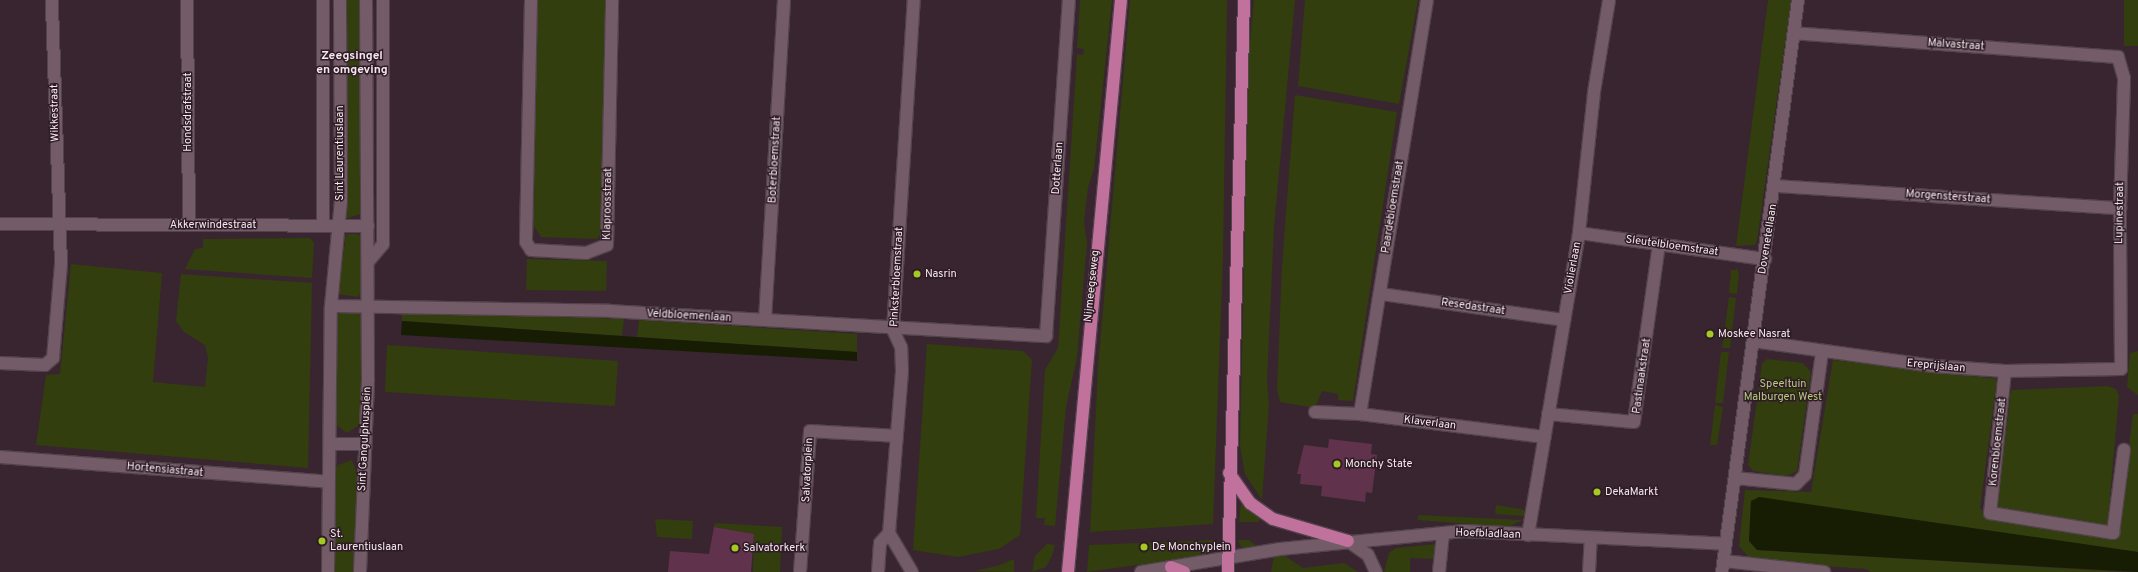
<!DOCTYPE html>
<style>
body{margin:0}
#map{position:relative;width:2138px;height:572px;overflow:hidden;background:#39252f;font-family:Overpass,sans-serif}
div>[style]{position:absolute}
.green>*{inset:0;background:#323e0e}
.water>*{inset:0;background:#161d03}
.building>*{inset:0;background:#61324c}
.roads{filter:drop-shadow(1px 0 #52424b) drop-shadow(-1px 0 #52424b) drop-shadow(0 1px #52424b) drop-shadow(0 -1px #52424b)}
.minor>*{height:12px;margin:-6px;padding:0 6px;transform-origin:6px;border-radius:6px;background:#735c67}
.major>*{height:12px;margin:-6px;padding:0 6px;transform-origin:6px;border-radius:6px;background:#c1729c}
.dots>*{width:11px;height:11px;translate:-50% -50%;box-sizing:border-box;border:2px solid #2e1b25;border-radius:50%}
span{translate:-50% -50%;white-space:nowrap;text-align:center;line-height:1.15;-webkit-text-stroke:3px #2e1b25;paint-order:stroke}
.street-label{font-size:11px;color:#f5e8ee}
.poi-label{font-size:11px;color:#f5e8ee}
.left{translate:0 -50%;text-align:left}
.park-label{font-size:11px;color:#b6cd7e}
.neighbourhood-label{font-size:12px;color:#f5e8ee;font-weight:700}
</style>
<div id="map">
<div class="green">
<div style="clip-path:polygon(343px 0,361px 0,363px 213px,348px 218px,345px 214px)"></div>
<div style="clip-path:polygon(535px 0,606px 0,604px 228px,597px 239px,541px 237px,534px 226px)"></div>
<div style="clip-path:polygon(1080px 0,1112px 0,1094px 169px,1088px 187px,1084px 222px,1087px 243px,1077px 357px,1066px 407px,1055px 526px,1044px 525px,1045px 518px,1036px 518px,1045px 370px,1058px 348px,1077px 54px,1083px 55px,1084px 49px,1077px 48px)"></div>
<div style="clip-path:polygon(1130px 0,1227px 0,1223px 257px,1213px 524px,1090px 532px,1098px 367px)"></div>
<div style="clip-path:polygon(1254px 0,1295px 0,1274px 227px,1267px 381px,1269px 404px,1262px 500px,1245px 474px,1240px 446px,1249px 54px)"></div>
<div style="clip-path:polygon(1305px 0,1418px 0,1399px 104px,1298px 86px)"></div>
<div style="clip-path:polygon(1768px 0,1791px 0,1757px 241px,1755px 245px,1736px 246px)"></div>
<div style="clip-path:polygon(2124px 0,2138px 0,2138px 46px,2124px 46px)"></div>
<div style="clip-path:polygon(1295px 95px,1397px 112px,1353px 401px,1338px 400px,1338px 394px,1322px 391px,1315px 408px,1280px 402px,1277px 390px,1282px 266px)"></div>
<div style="clip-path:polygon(346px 234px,358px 234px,362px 238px,363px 290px,358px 297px,338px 294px)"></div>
<div style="clip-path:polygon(310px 238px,314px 243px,312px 278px,185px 269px,195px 249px,203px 248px,203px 239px)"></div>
<div style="clip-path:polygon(527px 259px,607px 261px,606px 291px,526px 290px)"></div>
<div style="clip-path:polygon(71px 264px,162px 273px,153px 382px,205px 387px,208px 358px,205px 345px,184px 332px,176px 321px,181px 274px,312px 283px,308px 468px,36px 445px,46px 375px,60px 374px)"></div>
<div style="clip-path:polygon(1736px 267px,1739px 273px,1737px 294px,1729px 293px,1731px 270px,1736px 270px)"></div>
<div style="clip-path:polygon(1729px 297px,1736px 298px,1730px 348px,1722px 348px)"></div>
<div style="clip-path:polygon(402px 312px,624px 319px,622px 336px,402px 321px)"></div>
<div style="clip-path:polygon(340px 313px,358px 313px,363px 317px,361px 424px,347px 433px,334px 423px,335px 317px)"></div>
<div style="clip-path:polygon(639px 320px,857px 334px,857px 352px,637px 337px)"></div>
<div style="clip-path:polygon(927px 344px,1023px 351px,1032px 360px,1020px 535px,999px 549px,958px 557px,913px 550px)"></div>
<div style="clip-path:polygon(387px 345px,618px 361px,615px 406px,385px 392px)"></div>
<div style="clip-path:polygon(2138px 351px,2138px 395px,2127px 387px,2130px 353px)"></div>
<div style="clip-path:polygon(1721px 352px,1729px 352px,1723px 403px,1715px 403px)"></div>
<div style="clip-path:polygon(1767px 359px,1803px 363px,1811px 372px,1797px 471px,1787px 476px,1753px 471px,1748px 465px,1762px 364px)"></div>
<div style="clip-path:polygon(1833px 360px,1997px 379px,1980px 508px,1987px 515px,2118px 534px,2133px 414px,2138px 414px,2138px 552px,1759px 498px,1751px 501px,1749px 541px,1757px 550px,2124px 572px,1870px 572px,1867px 569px,1752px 561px,1739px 546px,1745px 490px,1811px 492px)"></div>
<div style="clip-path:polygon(2108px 386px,2116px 389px,2119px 396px,2107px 529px,1996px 512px,2011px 390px)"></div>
<div style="clip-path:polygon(1715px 405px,1723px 407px,1717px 445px,1710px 445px)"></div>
<div style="clip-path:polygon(352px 460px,358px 476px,356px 572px,332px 572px,334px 473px,338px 465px)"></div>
<div style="clip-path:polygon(1241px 502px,1260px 517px,1259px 522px,1239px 522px)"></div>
<div style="clip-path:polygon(1496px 505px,1526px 510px,1525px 516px,1495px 514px)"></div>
<div style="clip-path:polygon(1418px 515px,1523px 520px,1508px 527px,1418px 520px)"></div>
<div style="clip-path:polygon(655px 519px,693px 521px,692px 539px,657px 537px)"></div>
<div style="clip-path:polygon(715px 523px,782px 527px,780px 572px,753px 572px,754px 534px,714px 527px)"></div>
<div style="clip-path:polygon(1213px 540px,1206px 555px,1087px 572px,1089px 545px)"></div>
<div style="clip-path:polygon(1238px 540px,1249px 540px,1258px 547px,1242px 550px)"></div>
<div style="clip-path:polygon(1047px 544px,1055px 545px,1052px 556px,1046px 567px,1032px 572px,1035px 556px)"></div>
<div style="clip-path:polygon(1437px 544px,1436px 559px,1410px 558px,1410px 572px,1384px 572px,1389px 553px,1396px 548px)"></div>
<div style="clip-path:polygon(1282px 554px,1303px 568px,1344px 563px,1358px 572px,1271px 572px,1274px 555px)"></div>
<div style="clip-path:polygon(1014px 559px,1014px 572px,974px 571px,997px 566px)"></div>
</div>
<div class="water">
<div style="clip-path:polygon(402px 321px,857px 352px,857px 361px,401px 335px)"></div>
<div style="clip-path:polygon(1759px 497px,2138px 552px,2138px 572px,1757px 550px,1749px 541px,1751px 501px)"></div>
</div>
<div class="building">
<div style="clip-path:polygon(1329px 439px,1372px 444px,1371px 454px,1377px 455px,1372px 493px,1366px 492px,1365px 502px,1321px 496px,1322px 486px,1300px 484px,1301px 474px,1297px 474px,1304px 445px,1328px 448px)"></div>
<div style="clip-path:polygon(714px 527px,754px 534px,751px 572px,668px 572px,670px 551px,709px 554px)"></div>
</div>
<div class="roads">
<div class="minor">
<div style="left:187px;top:0;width:225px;rotate:89.5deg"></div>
<div style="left:531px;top:0;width:242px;rotate:91.2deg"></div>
<div style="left:526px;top:242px;width:9px;rotate:58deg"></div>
<div style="left:531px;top:250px;width:55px;rotate:3.1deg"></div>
<div style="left:586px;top:253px;width:22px;rotate:-21deg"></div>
<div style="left:607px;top:245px;width:245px;rotate:-88.8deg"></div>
<div style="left:1776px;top:186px;width:345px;rotate:3.7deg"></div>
<div style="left:0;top:224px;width:368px;rotate:0.3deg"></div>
<div style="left:323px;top:225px;width:225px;rotate:-90deg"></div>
<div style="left:1579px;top:233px;width:188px;rotate:8deg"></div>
<div style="left:368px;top:262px;width:23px;rotate:-50deg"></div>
<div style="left:383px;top:244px;width:244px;rotate:-90deg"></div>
<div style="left:1381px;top:294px;width:185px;rotate:8.1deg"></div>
<div style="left:331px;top:306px;width:279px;rotate:1deg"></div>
<div style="left:610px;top:311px;width:437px;rotate:3.3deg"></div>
<div style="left:1046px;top:336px;width:337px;rotate:-86.1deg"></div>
<div style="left:765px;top:320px;width:321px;rotate:-86.6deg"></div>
<div style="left:1753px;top:341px;width:182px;rotate:7.9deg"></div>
<div style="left:1933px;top:366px;width:72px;rotate:4deg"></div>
<div style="left:2005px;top:371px;width:116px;rotate:-1deg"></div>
<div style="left:2121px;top:369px;width:161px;rotate:-90.4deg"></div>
<div style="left:2120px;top:208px;width:130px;rotate:-88.2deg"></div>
<div style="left:2124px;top:78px;width:22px;rotate:-106deg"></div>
<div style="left:2118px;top:57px;width:325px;rotate:-175.8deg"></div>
<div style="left:0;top:363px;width:45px;rotate:2.5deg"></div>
<div style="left:45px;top:365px;width:11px;rotate:-41deg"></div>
<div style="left:53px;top:358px;width:94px;rotate:-85.1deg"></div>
<div style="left:61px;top:264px;width:264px;rotate:-92deg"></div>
<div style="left:2005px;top:371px;width:143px;rotate:96deg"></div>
<div style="left:1990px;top:513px;width:125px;rotate:9.2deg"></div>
<div style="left:2113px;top:533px;width:84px;rotate:-82.5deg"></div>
<div style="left:1315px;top:412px;width:45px;rotate:2.5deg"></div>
<div style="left:1360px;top:414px;width:186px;rotate:7.1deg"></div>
<div style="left:1360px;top:414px;width:419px;rotate:-80.8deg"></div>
<div style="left:1548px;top:414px;width:86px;rotate:5.3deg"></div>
<div style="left:1634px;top:422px;width:180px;rotate:-82deg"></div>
<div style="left:331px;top:444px;width:33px"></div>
<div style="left:0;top:457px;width:330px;rotate:4.3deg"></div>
<div style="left:1735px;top:478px;width:61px;rotate:5.6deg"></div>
<div style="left:1796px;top:484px;width:13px;rotate:-45deg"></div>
<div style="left:1805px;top:475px;width:124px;rotate:-82.1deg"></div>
<div style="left:889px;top:533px;width:45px;rotate:59.5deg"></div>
<div style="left:1528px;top:535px;width:306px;rotate:-80.4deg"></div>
<div style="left:1579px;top:233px;width:142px;rotate:-83.9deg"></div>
<div style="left:1594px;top:92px;width:93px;rotate:-80.7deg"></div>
<div style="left:1348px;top:541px;width:24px;rotate:35deg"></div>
<div style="left:1368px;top:555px;width:19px;rotate:65deg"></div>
<div style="left:1724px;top:561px;width:101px;rotate:6.3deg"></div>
<div style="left:328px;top:572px;width:266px;rotate:-89.4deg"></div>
<div style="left:331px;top:306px;width:105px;rotate:-84.6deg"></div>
<div style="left:341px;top:201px;width:201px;rotate:-90.3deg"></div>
<div style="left:360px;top:572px;width:194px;rotate:-87.6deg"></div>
<div style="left:368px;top:378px;width:378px;rotate:-90.3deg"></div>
<div style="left:800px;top:572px;width:141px;rotate:-85.9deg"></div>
<div style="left:810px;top:431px;width:87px;rotate:3.3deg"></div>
<div style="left:878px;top:572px;width:29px;rotate:-86deg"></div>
<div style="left:880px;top:543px;width:13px;rotate:-48deg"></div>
<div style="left:889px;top:533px;width:163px;rotate:-85.4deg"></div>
<div style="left:902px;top:371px;width:24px;rotate:-92deg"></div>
<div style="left:901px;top:347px;width:19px;rotate:-115deg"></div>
<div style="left:893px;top:330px;width:331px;rotate:-86.4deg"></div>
<div style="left:1141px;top:572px;width:141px;rotate:-9.4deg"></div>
<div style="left:1280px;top:549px;width:185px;rotate:-5.6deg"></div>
<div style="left:1464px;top:531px;width:262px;rotate:2.8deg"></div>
<div style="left:1439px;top:572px;width:39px;rotate:-84deg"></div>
<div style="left:1589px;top:572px;width:34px;rotate:-87deg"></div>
<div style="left:1722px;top:572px;width:577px;rotate:-82.43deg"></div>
</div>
<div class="major">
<div style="left:1229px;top:473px;width:37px;rotate:55deg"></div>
<div style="left:1250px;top:503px;width:28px;rotate:35deg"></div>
<div style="left:1273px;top:519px;width:78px;rotate:16.3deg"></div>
<div style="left:1171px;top:567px;width:14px;rotate:21deg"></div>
<div style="left:1068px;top:572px;width:574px;rotate:-84.71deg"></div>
<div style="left:1228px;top:572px;width:572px;rotate:-88.4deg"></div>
</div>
</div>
<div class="dots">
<div style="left:917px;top:274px;background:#a5c823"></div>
<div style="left:1710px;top:334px;background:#a5c823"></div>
<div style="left:1337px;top:464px;background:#a5c823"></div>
<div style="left:1597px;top:492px;background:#a5c823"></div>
<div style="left:322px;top:541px;background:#a5c823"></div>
<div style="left:1144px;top:547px;background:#a5c823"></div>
<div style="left:735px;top:548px;background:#a5c823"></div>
</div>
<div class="street-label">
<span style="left:1956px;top:45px;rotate:4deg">Malvastraat</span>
<span style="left:188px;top:112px;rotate:-90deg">Hondsdrafstraat</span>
<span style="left:55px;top:113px;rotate:-91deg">Wikkestraat</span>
<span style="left:340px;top:153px;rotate:-90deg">Sint Laurentiuslaan</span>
<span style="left:775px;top:160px;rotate:-87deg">Boterbloemstraat</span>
<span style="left:1058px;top:168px;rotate:-86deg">Dotterlaan</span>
<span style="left:1948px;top:197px;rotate:4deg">Morgensterstraat</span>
<span style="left:608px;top:204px;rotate:-89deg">Klaproosstraat</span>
<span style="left:1393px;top:207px;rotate:-81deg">Paardebloemstraat</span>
<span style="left:2120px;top:213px;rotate:-89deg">Lupinestraat</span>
<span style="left:213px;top:225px">Akkerwindestraat</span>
<span style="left:1768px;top:239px;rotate:-81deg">Dovenetellaan</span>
<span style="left:1672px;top:246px;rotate:8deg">Sleutelbloemstraat</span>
<span style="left:1573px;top:268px;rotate:-80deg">Violierlaan</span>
<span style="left:897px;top:277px;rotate:-87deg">Pinksterbloemstraat</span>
<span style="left:1092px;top:286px;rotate:-84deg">Nijmeegseweg</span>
<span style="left:1473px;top:307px;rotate:8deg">Resedastraat</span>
<span style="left:689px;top:316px;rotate:3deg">Veldbloemenlaan</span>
<span style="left:1936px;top:366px;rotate:5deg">Ereprijslaan</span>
<span style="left:1642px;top:376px;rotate:-82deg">Pastinaakstraat</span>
<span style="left:1430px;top:423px;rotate:7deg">Klaverlaan</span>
<span style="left:365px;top:439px;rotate:-87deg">Sint Gangulphusplein</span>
<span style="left:1998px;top:442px;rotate:-84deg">Korenbloemstraat</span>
<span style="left:165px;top:470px;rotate:5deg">Hortensiastraat</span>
<span style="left:808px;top:470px;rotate:-87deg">Salvatorplein</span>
<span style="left:1488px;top:534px;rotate:2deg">Hoefbladlaan</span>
</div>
<div class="poi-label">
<span class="left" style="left:925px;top:274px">Nasrin</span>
<span class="left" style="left:1718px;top:334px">Moskee Nasrat</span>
<span class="left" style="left:1345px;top:464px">Monchy State</span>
<span class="left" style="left:1605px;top:492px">DekaMarkt</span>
<span class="left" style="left:330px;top:541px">St.<br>Laurentiuslaan</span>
<span class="left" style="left:1152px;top:547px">De Monchyplein</span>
<span class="left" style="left:743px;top:548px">Salvatorkerk</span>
</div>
<div class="park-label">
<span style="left:1783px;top:391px">Speeltuin<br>Malburgen West</span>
</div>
<div class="neighbourhood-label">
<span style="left:352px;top:64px">Zeegsingel<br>en omgeving</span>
</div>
</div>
